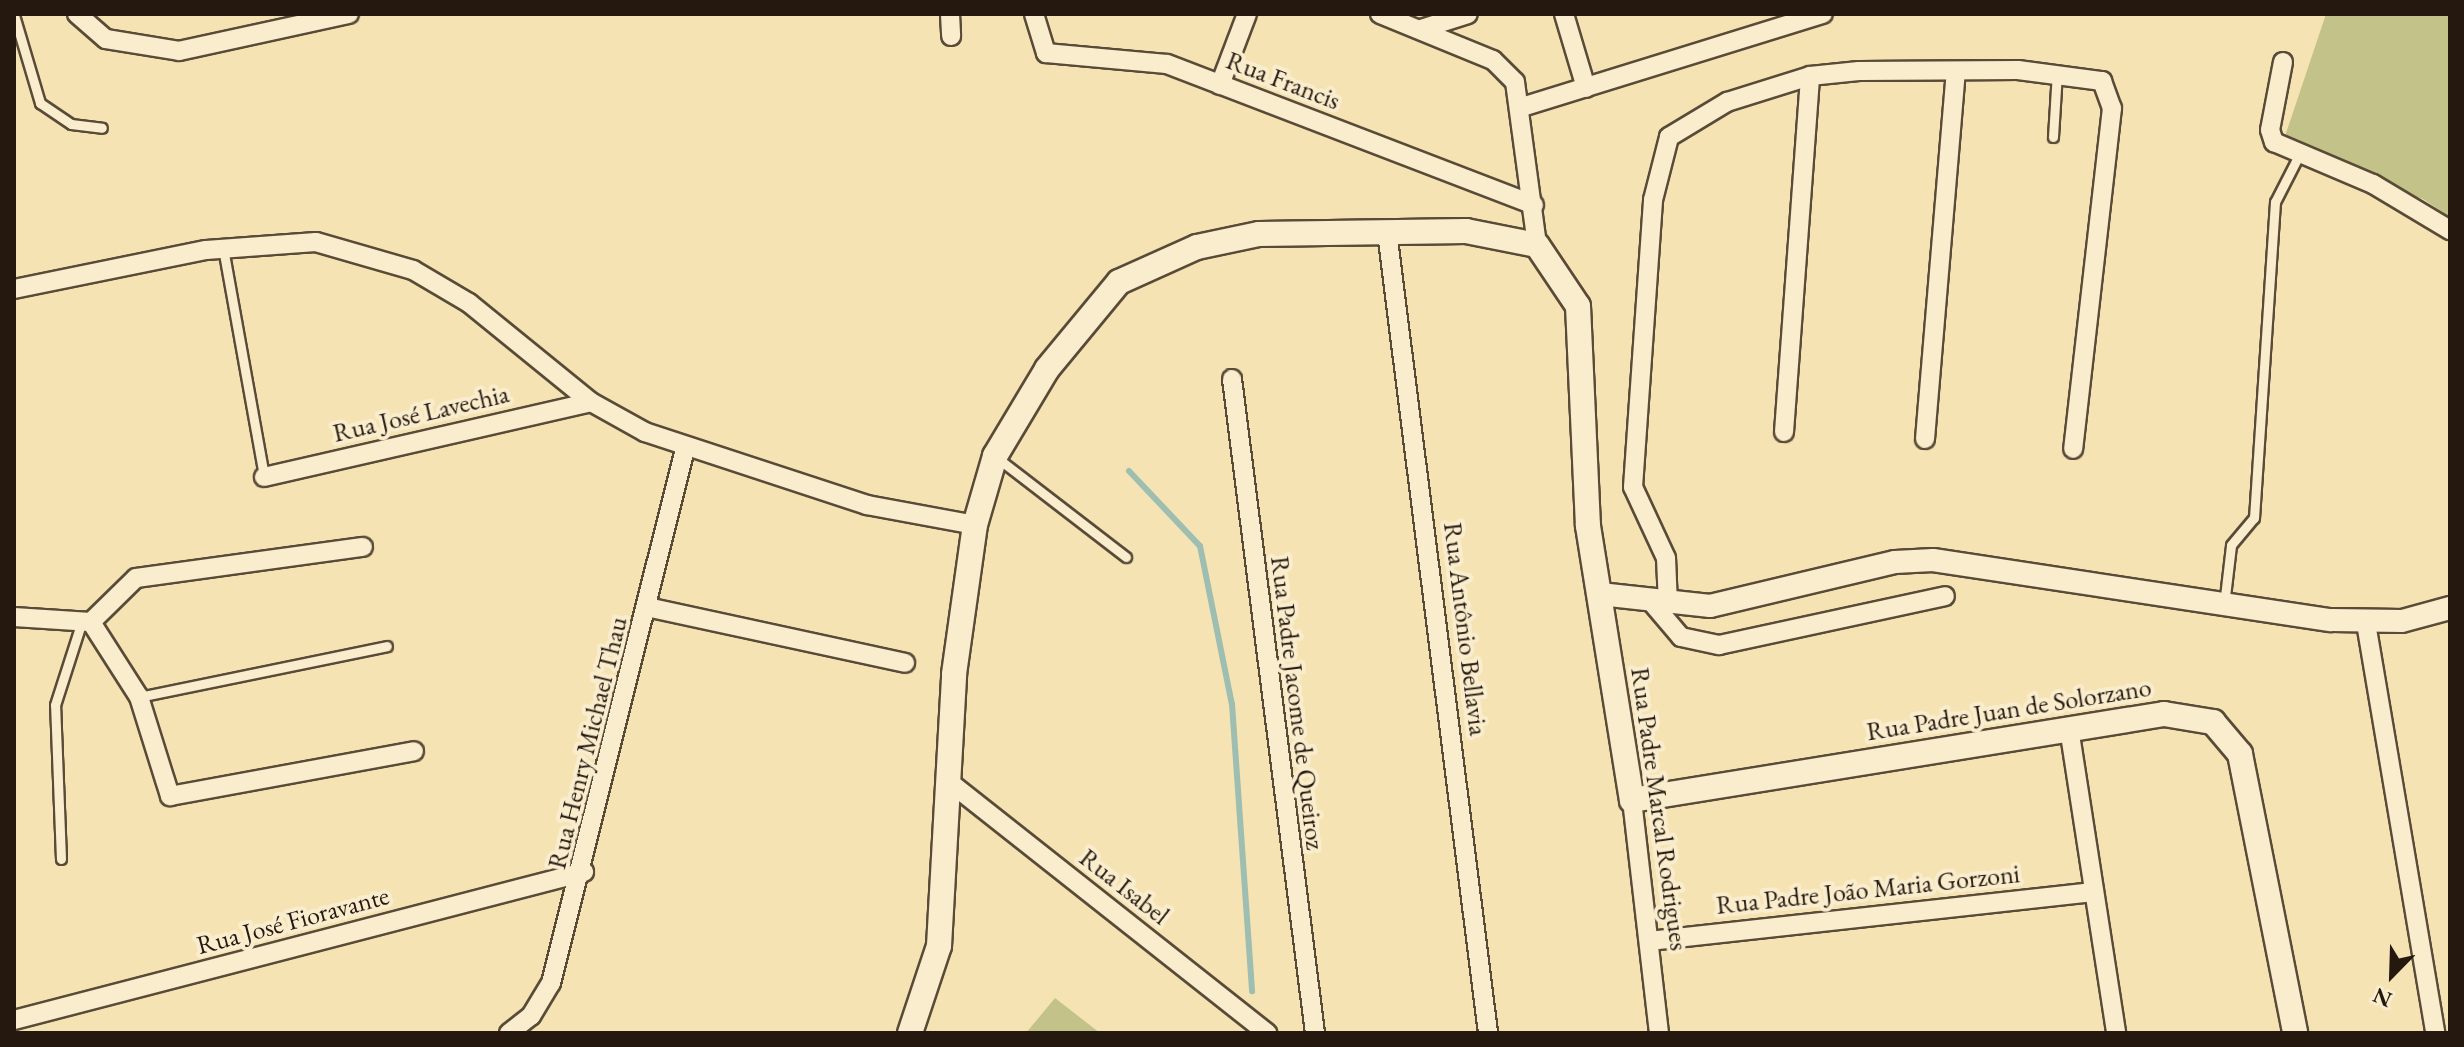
<!DOCTYPE html>
<meta charset="utf-8">
<style>
body{margin:0}
#map{position:relative;width:2464px;height:1047px;overflow:hidden;background:#f6e3b3;font-family:"EB Garamond",serif}
div>[style]{position:absolute}
.green>*{inset:0;background:#c2c289}
.stream>*{height:6px;margin:-3px;padding:0 3px;transform-origin:3px;border-radius:3px;background:#9dbeb0}
.roads{filter:drop-shadow(2px 0 #594b38) drop-shadow(-2px 0 #594b38) drop-shadow(0 2px #594b38) drop-shadow(0 -2px #594b38)}
.service>*{height:9px;margin:-4.5px;padding:0 4.5px;transform-origin:4.5px;border-radius:4.5px;background:#f9edce}
.minor>*{height:18px;margin:-9px;padding:0 9px;transform-origin:9px;border-radius:9px;background:#f9edce}
.tertiary>*{height:22px;margin:-11px;padding:0 11px;transform-origin:11px;border-radius:11px;background:#f9edce}
.secondary>*{height:24px;margin:-12px;padding:0 12px;transform-origin:12px;border-radius:12px;background:#f9edce}
span{translate:-50% -50%;white-space:nowrap;text-align:center;line-height:1.15;-webkit-text-stroke:8px #f9edce;paint-order:stroke}
.street-label{font-size:26px;color:#25180f}
.frame{position:absolute;inset:0;border:16px solid #25180f;pointer-events:none}
.north{position:absolute;left:2352px;top:935px;width:80px;height:80px;-webkit-text-stroke:6px #f9edce;paint-order:stroke;rotate:203deg;font-size:22px;font-weight:700;line-height:32px;text-align:center;color:#25180f}
.north::after{content:'';display:block;margin:auto;width:28px;height:36px;background:#25180f;clip-path:polygon(50% 0,100% 100%,50% 72%,0 100%)}
</style>
<div id="map">
<div class="green">
<div style="clip-path:polygon(2326px 14px,2450px 14px,2450px 217px,2423px 199px,2280px 151px)"></div>
<div style="clip-path:polygon(1055px 998px,1100px 1033px,1026px 1033px)"></div>
</div>
<div class="stream">
<div style="left:1129px;top:471px;width:103px;rotate:46.6deg"></div>
<div style="left:1200px;top:546px;width:161px;rotate:78.6deg"></div>
<div style="left:1232px;top:704px;width:288px;rotate:86deg"></div>
</div>
<div class="roads">
<div class="service">
<div style="left:14px;top:15px;width:92px;rotate:73.5deg"></div>
<div style="left:40px;top:103px;width:37px;rotate:34deg"></div>
<div style="left:71px;top:124px;width:31px;rotate:7deg"></div>
<div style="left:2053px;top:137px;width:65px;rotate:-86.5deg"></div>
<div style="left:223px;top:248px;width:233px;rotate:79.8deg"></div>
<div style="left:996px;top:457px;width:164px;rotate:37.6deg"></div>
<div style="left:2224px;top:605px;width:60px;rotate:-83.3deg"></div>
<div style="left:2231px;top:545px;width:35px;rotate:-50deg"></div>
<div style="left:2254px;top:518px;width:317px;rotate:-86.2deg"></div>
<div style="left:2275px;top:202px;width:53px;rotate:-62.9deg"></div>
<div style="left:139px;top:697px;width:253px;rotate:-11.6deg"></div>
<div style="left:61px;top:859px;width:154px;rotate:-92.2deg"></div>
<div style="left:55px;top:705px;width:88px;rotate:-72.2deg"></div>
</div>
<div class="minor">
<div style="left:77px;top:14px;width:38px;rotate:41deg"></div>
<div style="left:106px;top:39px;width:74px;rotate:9.3deg"></div>
<div style="left:179px;top:51px;width:174px;rotate:-12.3deg"></div>
<div style="left:950px;top:14px;width:22px;rotate:87deg"></div>
<div style="left:1034px;top:14px;width:41px;rotate:72.9deg"></div>
<div style="left:1046px;top:53px;width:121px;rotate:5.2deg"></div>
<div style="left:1167px;top:64px;width:393px;rotate:21deg"></div>
<div style="left:1380px;top:14px;width:122px;rotate:22.2deg"></div>
<div style="left:1493px;top:60px;width:31px;rotate:45deg"></div>
<div style="left:1515px;top:82px;width:164px;rotate:82.3deg"></div>
<div style="left:1564px;top:14px;width:77px;rotate:73.4deg"></div>
<div style="left:1421px;top:29px;width:49px;rotate:-17.7deg"></div>
<div style="left:2283px;top:62px;width:69px;rotate:100.8deg"></div>
<div style="left:2270px;top:130px;width:13px;rotate:72deg"></div>
<div style="left:2274px;top:142px;width:108px;rotate:23deg"></div>
<div style="left:2373px;top:184px;width:90px;rotate:30.9deg"></div>
<div style="left:1220px;top:85px;width:76px;rotate:-69.2deg"></div>
<div style="left:1522px;top:107px;width:315px;rotate:-17.2deg"></div>
<div style="left:1387px;top:232px;width:807px;rotate:82.81deg"></div>
<div style="left:14px;top:289px;width:196px;rotate:-11.5deg"></div>
<div style="left:206px;top:250px;width:110px;rotate:-4.2deg"></div>
<div style="left:316px;top:242px;width:101px;rotate:16.1deg"></div>
<div style="left:413px;top:270px;width:65px;rotate:30.5deg"></div>
<div style="left:469px;top:303px;width:157px;rotate:39.1deg"></div>
<div style="left:591px;top:402px;width:62px;rotate:29.1deg"></div>
<div style="left:645px;top:432px;width:234px;rotate:18.2deg"></div>
<div style="left:867px;top:505px;width:110px;rotate:10.5deg"></div>
<div style="left:1232px;top:379px;width:659px;rotate:82.77deg"></div>
<div style="left:1784px;top:432px;width:357px;rotate:-85.8deg"></div>
<div style="left:1925px;top:439px;width:369px;rotate:-85.2deg"></div>
<div style="left:264px;top:477px;width:335px;rotate:-12.9deg"></div>
<div style="left:1653px;top:604px;width:43px;rotate:49.7deg"></div>
<div style="left:1681px;top:637px;width:39px;rotate:12deg"></div>
<div style="left:1719px;top:645px;width:231px;rotate:-12.2deg"></div>
<div style="left:1668px;top:605px;width:47px;rotate:-92.4deg"></div>
<div style="left:1666px;top:558px;width:78px;rotate:-114.9deg"></div>
<div style="left:1633px;top:487px;width:288px;rotate:-86deg"></div>
<div style="left:1653px;top:200px;width:65px;rotate:-75.7deg"></div>
<div style="left:1669px;top:137px;width:68px;rotate:-31.1deg"></div>
<div style="left:1727px;top:102px;width:87px;rotate:-17.4deg"></div>
<div style="left:1810px;top:76px;width:49px;rotate:-5.8deg"></div>
<div style="left:1859px;top:71px;width:159px;rotate:-0.4deg"></div>
<div style="left:2018px;top:70px;width:85px;rotate:7.5deg"></div>
<div style="left:2102px;top:81px;width:29px;rotate:70deg"></div>
<div style="left:2112px;top:108px;width:343px;rotate:96.5deg"></div>
<div style="left:647px;top:607px;width:264px;rotate:12.2deg"></div>
<div style="left:14px;top:617px;width:77px;rotate:3.7deg"></div>
<div style="left:91px;top:622px;width:89px;rotate:57.4deg"></div>
<div style="left:139px;top:697px;width:104px;rotate:72.6deg"></div>
<div style="left:170px;top:796px;width:248px;rotate:-10.4deg"></div>
<div style="left:91px;top:622px;width:63px;rotate:-44.4deg"></div>
<div style="left:136px;top:578px;width:229px;rotate:-7.8deg"></div>
<div style="left:2366px;top:623px;width:416px;rotate:80.4deg"></div>
<div style="left:2069px;top:728px;width:309px;rotate:81.2deg"></div>
<div style="left:948px;top:781px;width:407px;rotate:38.3deg"></div>
<div style="left:1632px;top:800px;width:235px;rotate:83.4deg"></div>
<div style="left:1649px;top:941px;width:447px;rotate:-6.3deg"></div>
<div style="left:14px;top:1020px;width:589px;rotate:-14.56deg"></div>
<div style="left:509px;top:1033px;width:28px;rotate:-38deg"></div>
<div style="left:531px;top:1016px;width:39px;rotate:-59deg"></div>
<div style="left:551px;top:983px;width:551px;rotate:-75.91deg"></div>
</div>
<div class="tertiary">
<div style="left:1600px;top:594px;width:111px;rotate:6.2deg"></div>
<div style="left:1710px;top:606px;width:190px;rotate:-13.4deg"></div>
<div style="left:1895px;top:562px;width:38px;rotate:-3deg"></div>
<div style="left:1933px;top:560px;width:403px;rotate:8.6deg"></div>
<div style="left:2332px;top:620px;width:70px;rotate:0.8deg"></div>
<div style="left:2402px;top:621px;width:50px;rotate:-15.2deg"></div>
</div>
<div class="secondary">
<div style="left:910px;top:1033px;width:92px;rotate:-71.6deg"></div>
<div style="left:939px;top:946px;width:272px;rotate:-86.8deg"></div>
<div style="left:954px;top:674px;width:150px;rotate:-82deg"></div>
<div style="left:975px;top:525px;width:72px;rotate:-73.8deg"></div>
<div style="left:995px;top:456px;width:101px;rotate:-59.1deg"></div>
<div style="left:1047px;top:369px;width:113px;rotate:-50.4deg"></div>
<div style="left:1119px;top:282px;width:85px;rotate:-24.2deg"></div>
<div style="left:1197px;top:247px;width:63px;rotate:-11.8deg"></div>
<div style="left:1259px;top:234px;width:207px;rotate:-0.8deg"></div>
<div style="left:1466px;top:231px;width:72px;rotate:11.2deg"></div>
<div style="left:1537px;top:245px;width:73px;rotate:56.1deg"></div>
<div style="left:1578px;top:306px;width:220px;rotate:87.4deg"></div>
<div style="left:1588px;top:526px;width:278px;rotate:80.9deg"></div>
<div style="left:1632px;top:800px;width:539px;rotate:-9.18deg"></div>
<div style="left:2164px;top:714px;width:50px;rotate:9.3deg"></div>
<div style="left:2213px;top:722px;width:42px;rotate:49.8deg"></div>
<div style="left:2240px;top:754px;width:284px;rotate:78.8deg"></div>
</div>
</div>
<div class="street-label">
<span style="left:1283px;top:81px;rotate:21deg">Rua Francis</span>
<span style="left:421px;top:414px;rotate:-13deg">Rua José Lavechia</span>
<span style="left:1465px;top:629px;rotate:83deg">Rua Antônio Bellavia</span>
<span style="left:1297px;top:703px;rotate:83deg">Rua Padre Jacome de Queiroz</span>
<span style="left:2009px;top:710px;rotate:-9deg">Rua Padre Juan de Solorzano</span>
<span style="left:588px;top:743px;rotate:-76deg">Rua Henry Michael Thau</span>
<span style="left:1659px;top:809px;rotate:82deg">Rua Padre Marcal Rodrigues</span>
<span style="left:1124px;top:887px;rotate:38deg">Rua Isabel</span>
<span style="left:1868px;top:890px;rotate:-6deg">Rua Padre João Maria Gorzoni</span>
<span style="left:293px;top:921px;rotate:-15deg">Rua José Fioravante</span>
</div>
<div class="frame"></div>
<div class="north">N</div>
</div>
